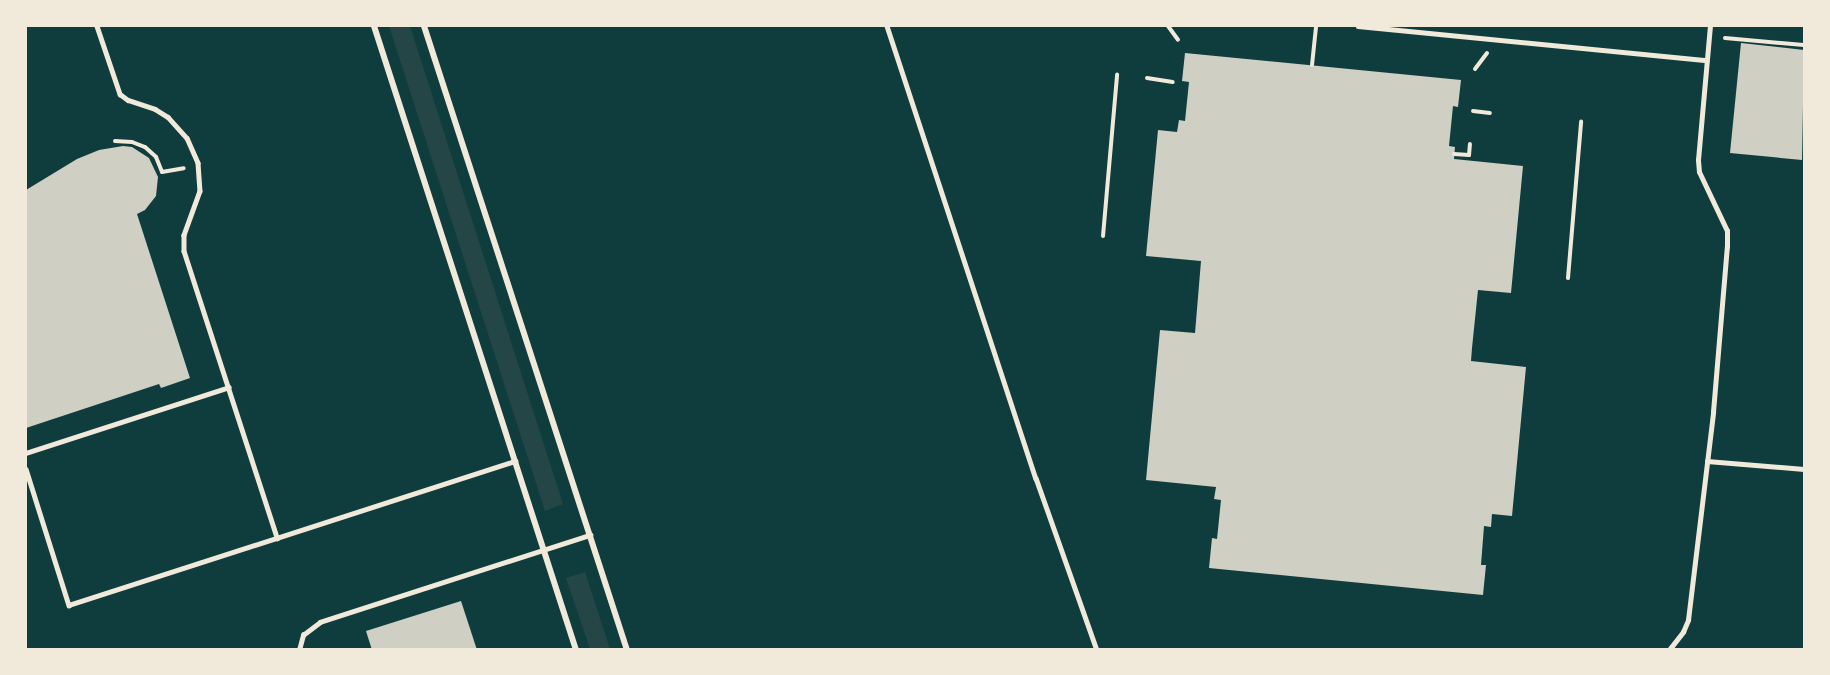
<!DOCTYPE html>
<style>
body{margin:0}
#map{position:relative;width:1830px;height:675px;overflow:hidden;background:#0f3d3e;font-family:Montserrat,sans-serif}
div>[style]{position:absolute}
.green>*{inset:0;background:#244646}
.building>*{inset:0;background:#cfcfc3}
.path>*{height:4px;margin:-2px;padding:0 2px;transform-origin:2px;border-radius:2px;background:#f1e9da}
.service>*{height:4.5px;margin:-2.25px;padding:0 2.25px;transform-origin:2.25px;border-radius:2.25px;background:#f1e9da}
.minor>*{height:6px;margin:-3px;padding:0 3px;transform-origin:3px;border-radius:3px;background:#f1e9da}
span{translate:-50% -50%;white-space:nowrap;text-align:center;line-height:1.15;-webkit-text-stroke:4.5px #f1e9da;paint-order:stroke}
.frame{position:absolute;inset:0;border:27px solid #f1e9da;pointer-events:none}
</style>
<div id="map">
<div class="green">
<div style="clip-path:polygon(389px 26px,410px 26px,563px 504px,545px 511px)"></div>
<div style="clip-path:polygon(585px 572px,610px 649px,590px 649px,566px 578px)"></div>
</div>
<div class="building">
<div style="clip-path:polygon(1741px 43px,1804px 50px,1802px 160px,1730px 153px)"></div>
<div style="clip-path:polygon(1185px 53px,1461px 80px,1458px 107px,1453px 106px,1449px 146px,1455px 147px,1454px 159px,1523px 166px,1511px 293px,1478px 290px,1472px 348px,1471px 361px,1526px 367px,1512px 516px,1492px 514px,1491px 527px,1484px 526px,1481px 565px,1486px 565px,1483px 595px,1209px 568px,1212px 538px,1217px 539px,1221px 500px,1214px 499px,1216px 487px,1146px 480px,1160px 330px,1195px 333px,1201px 261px,1146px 256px,1158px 130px,1177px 132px,1179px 120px,1185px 121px,1189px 82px,1182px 81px)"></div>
<div style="clip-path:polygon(123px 146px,132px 147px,149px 158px,158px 177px,156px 196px,145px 210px,137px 214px,190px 378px,161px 388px,159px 384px,26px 428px,26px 190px,77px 159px,99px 150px)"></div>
<div style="clip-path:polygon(461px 601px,477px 650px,372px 650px,366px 631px)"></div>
</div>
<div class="path">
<div style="left:1168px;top:26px;width:17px;rotate:54deg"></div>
<div style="left:1725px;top:38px;width:79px;rotate:5.1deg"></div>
<div style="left:1312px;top:65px;width:39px;rotate:-84deg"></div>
<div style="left:1475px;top:69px;width:20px;rotate:-53deg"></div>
<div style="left:1147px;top:78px;width:26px;rotate:9deg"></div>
<div style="left:1473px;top:111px;width:17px;rotate:7deg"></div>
<div style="left:115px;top:141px;width:17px;rotate:3deg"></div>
<div style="left:132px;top:142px;width:14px;rotate:21deg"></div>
<div style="left:145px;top:147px;width:15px;rotate:42deg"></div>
<div style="left:156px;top:157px;width:16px;rotate:68deg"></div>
<div style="left:162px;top:172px;width:22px;rotate:-10deg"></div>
<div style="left:1454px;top:154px;width:15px;rotate:4deg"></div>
<div style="left:1469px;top:155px;width:11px;rotate:-85deg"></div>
<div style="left:1103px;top:236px;width:162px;rotate:-85deg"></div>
<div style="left:1568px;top:278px;width:157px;rotate:-85.2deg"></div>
</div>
<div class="service">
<div style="left:97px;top:26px;width:72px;rotate:71.3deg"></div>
<div style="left:120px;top:94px;width:10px;rotate:37deg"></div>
<div style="left:128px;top:100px;width:28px;rotate:18deg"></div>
<div style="left:155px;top:109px;width:15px;rotate:32deg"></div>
<div style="left:168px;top:117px;width:28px;rotate:48deg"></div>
<div style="left:187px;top:138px;width:27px;rotate:66deg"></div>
<div style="left:198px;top:163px;width:28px;rotate:86deg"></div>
<div style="left:200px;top:191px;width:47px;rotate:110deg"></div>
<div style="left:184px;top:235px;width:16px;rotate:90deg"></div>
<div style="left:184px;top:251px;width:302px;rotate:72deg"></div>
<div style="left:887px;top:26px;width:476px;rotate:71.8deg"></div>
<div style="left:1036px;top:478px;width:182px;rotate:70.5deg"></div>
<div style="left:1358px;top:26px;width:350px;rotate:5.6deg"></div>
<div style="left:26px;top:453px;width:213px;rotate:-18deg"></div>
<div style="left:1707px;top:461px;width:97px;rotate:4.7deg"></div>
<div style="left:26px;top:469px;width:143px;rotate:72.5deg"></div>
<div style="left:69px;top:605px;width:469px;rotate:-17.9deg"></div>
<div style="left:299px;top:650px;width:16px;rotate:-75deg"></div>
<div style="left:303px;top:635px;width:21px;rotate:-37deg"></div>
<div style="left:320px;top:622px;width:284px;rotate:-17.9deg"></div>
<div style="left:1669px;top:650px;width:23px;rotate:-52deg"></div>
<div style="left:1683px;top:632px;width:13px;rotate:-67deg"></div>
<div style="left:1688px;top:620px;width:209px;rotate:-83.1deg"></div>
<div style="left:1713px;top:412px;width:166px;rotate:-85.2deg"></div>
<div style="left:1727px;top:247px;width:16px;rotate:-90deg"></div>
<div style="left:1727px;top:231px;width:65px;rotate:-115.4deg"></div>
<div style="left:1699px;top:172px;width:12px;rotate:-95deg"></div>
<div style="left:1698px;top:160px;width:135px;rotate:-84.9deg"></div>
</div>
<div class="minor">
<div style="left:374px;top:26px;width:656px;rotate:72.06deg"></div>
<div style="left:424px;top:26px;width:656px;rotate:71.98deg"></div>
</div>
<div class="frame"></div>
</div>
